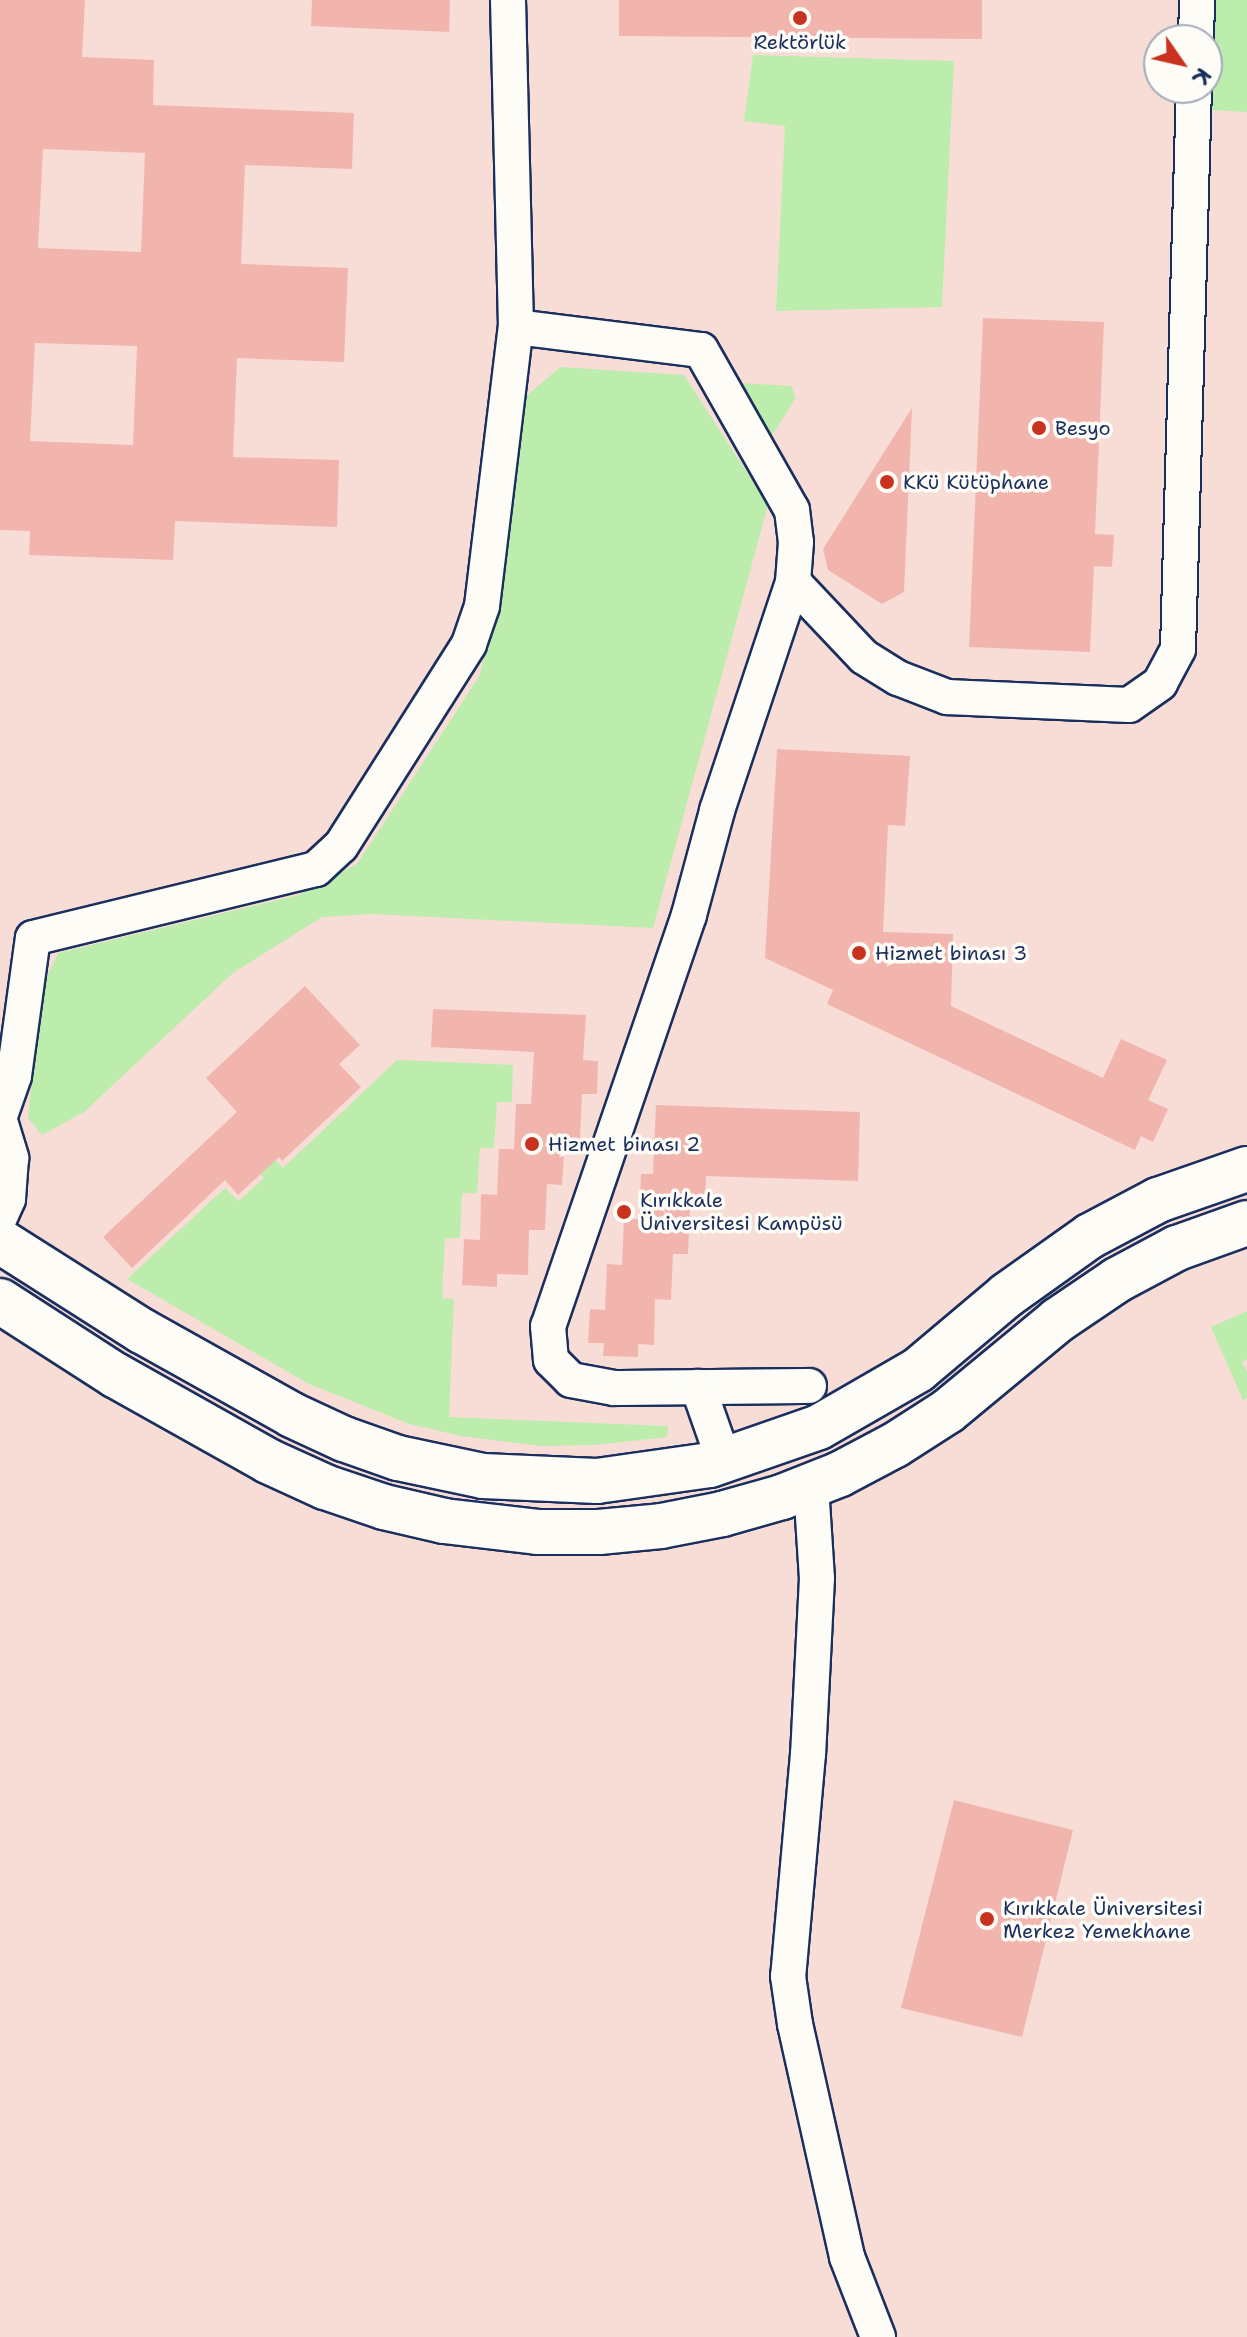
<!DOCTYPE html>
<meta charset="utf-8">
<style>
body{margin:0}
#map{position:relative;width:1247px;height:2337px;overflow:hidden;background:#fbeee8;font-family:"Shantell Sans",sans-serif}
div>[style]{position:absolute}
.built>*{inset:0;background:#f8ddd7}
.green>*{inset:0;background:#bcedac}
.building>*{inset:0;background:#f1b5ae}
.roads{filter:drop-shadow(2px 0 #1b2f5e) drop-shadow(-2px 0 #1b2f5e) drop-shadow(0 2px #1b2f5e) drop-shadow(0 -2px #1b2f5e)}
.street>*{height:34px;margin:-17px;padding:0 17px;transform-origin:17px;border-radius:17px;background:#fdfcf7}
.secondary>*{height:44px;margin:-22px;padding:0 22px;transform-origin:22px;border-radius:22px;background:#fdfcf7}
.dots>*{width:22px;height:22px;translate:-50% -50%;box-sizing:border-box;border:4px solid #fdfcf7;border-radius:50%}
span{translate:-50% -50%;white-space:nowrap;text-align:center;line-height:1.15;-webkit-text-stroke:7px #fdfcf7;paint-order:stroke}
.poi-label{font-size:20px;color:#1b2f5e}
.left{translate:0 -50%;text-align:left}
.north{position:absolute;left:1143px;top:24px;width:80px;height:80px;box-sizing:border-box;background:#fdfcf7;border:2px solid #a3aaba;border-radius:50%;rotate:124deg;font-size:22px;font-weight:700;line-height:32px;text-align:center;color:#1b2f5e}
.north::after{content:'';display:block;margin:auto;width:28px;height:36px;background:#c8321e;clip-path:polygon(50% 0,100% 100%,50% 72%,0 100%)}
</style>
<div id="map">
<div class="built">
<div style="clip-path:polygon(evenodd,0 0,1247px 0,1247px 2337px,0 2337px,0 0,1159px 40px,1207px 40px,1207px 88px,1159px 88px,1159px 40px)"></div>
</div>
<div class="green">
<div style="clip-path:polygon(1216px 0,1247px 0,1247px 112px,1210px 110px)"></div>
<div style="clip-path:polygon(753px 55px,954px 61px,942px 307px,776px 311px,785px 126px,744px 121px)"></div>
<div style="clip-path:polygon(560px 367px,684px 375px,768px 505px,653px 928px,372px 914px,322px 917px,233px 973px,84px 1112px,42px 1135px,28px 1118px,42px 987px,58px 953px,298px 895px,357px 864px,480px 675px,502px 568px,523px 399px)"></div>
<div style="clip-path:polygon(721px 382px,791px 386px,796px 398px,771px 437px,761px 436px)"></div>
<div style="clip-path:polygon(397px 1060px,513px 1065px,512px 1102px,497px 1102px,494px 1148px,480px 1148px,477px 1193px,462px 1193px,460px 1238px,445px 1238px,442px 1298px,454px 1299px,449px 1417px,668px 1426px,667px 1437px,595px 1445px,541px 1446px,461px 1436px,409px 1424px,309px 1384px,127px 1279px,225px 1188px,239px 1201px,264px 1178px,251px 1164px,266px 1150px,283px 1168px)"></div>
<div style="clip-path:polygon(1247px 1311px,1247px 1359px,1242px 1362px,1247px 1372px,1247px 1398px,1243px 1400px,1211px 1327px)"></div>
</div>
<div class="building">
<div style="clip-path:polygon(evenodd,0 0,85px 0,82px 57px,154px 60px,153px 105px,354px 113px,352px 169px,245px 165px,241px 264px,348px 268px,344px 362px,237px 358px,233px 457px,339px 460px,337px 527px,175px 521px,173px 560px,29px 555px,30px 531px,0 530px,0 0,43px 149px,145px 153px,141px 252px,38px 248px,43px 149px,0 0,35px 343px,137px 346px,133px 445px,30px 441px,35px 343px)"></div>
<div style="clip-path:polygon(312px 0,450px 0,449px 32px,311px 26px)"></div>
<div style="clip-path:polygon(619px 0,982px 0,982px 39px,619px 36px)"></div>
<div style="clip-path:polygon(983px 318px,1104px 322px,1095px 534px,1114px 535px,1112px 567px,1094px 566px,1090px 652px,969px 647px)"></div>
<div style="clip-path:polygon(912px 408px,904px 592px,882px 604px,828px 570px,823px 549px)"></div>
<div style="clip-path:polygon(777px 749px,910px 756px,905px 826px,888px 825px,883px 932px,953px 934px,951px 1006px,1103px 1078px,1121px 1039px,1167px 1060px,1148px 1100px,1168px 1109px,1153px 1142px,1141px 1136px,1135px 1150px,827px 1004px,833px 990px,765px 958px)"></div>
<div style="clip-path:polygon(305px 986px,360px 1045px,339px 1064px,361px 1087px,282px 1161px,279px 1157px,238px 1195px,225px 1180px,132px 1268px,103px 1237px,237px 1112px,206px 1078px)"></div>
<div style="clip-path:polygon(433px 1009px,586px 1015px,583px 1060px,598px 1061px,597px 1094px,582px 1094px,580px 1139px,565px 1139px,562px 1185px,547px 1184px,545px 1230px,529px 1230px,528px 1275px,497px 1274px,497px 1287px,462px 1285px,464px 1239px,480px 1240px,481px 1194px,497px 1195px,499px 1149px,514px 1149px,516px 1104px,531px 1104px,534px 1052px,431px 1047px)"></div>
<div style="clip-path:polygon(656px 1105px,860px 1112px,858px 1181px,706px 1176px,705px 1209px,690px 1208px,688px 1254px,673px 1254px,671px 1300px,655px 1299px,654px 1345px,638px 1344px,638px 1357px,603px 1356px,604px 1343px,588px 1343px,590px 1309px,605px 1310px,607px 1264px,622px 1265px,624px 1219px,639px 1219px,641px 1174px,653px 1174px)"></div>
<div style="clip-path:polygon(954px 1800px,1073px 1830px,1022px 2037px,901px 2008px)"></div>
</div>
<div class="roads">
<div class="street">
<div style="left:1196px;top:40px;width:40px;rotate:-88.6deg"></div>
<div style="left:516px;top:327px;width:186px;rotate:7.1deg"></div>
<div style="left:701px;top:350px;width:184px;rotate:60.4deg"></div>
<div style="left:792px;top:510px;width:32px;rotate:83deg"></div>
<div style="left:796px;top:542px;width:40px;rotate:94.3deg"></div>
<div style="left:793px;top:582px;width:241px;rotate:108.4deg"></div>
<div style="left:717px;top:811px;width:108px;rotate:105.1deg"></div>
<div style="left:689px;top:915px;width:435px;rotate:108.9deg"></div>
<div style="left:548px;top:1326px;width:34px;rotate:85deg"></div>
<div style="left:551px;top:1360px;width:28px;rotate:45deg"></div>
<div style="left:571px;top:1380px;width:44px;rotate:10.5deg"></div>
<div style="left:614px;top:1388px;width:195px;rotate:-0.6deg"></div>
<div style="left:793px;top:582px;width:103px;rotate:46.6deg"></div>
<div style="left:864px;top:657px;width:40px;rotate:32deg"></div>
<div style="left:898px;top:678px;width:53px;rotate:21.2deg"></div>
<div style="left:947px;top:697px;width:182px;rotate:2.5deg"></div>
<div style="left:1129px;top:705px;width:38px;rotate:-35deg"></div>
<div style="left:1160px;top:683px;width:38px;rotate:-62deg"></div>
<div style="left:1178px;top:649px;width:561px;rotate:-88.37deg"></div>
<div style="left:0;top:1116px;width:42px;rotate:-70.7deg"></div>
<div style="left:14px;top:1076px;width:139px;rotate:-82.2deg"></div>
<div style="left:33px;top:938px;width:291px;rotate:-13.7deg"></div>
<div style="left:316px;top:869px;width:34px;rotate:-43deg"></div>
<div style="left:341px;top:846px;width:239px;rotate:-57.6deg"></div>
<div style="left:469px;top:644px;width:40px;rotate:-71.1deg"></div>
<div style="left:482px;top:606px;width:281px;rotate:-83.1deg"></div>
<div style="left:516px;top:327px;width:327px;rotate:-91.4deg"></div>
<div style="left:0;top:1121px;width:39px;rotate:73deg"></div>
<div style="left:11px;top:1158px;width:41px;rotate:94.2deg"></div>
<div style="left:8px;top:1199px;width:20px;rotate:114deg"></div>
<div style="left:698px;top:1387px;width:78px;rotate:70.6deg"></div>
<div style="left:811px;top:1486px;width:92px;rotate:86.3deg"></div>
<div style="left:817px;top:1578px;width:176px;rotate:92.9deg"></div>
<div style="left:808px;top:1754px;width:223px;rotate:95.1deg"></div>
<div style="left:788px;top:1976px;width:49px;rotate:81.7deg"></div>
<div style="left:795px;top:2024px;width:239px;rotate:77.4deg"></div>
<div style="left:847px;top:2257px;width:86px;rotate:68.8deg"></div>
</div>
<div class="secondary">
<div style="left:0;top:1241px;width:168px;rotate:32.4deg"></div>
<div style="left:142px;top:1331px;width:172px;rotate:29.2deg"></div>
<div style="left:292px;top:1415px;width:57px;rotate:24.8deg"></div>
<div style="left:344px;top:1439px;width:57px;rotate:19.4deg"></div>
<div style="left:398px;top:1458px;width:87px;rotate:12deg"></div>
<div style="left:483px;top:1476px;width:114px;rotate:2.5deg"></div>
<div style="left:597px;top:1481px;width:114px;rotate:-8.1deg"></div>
<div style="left:710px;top:1465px;width:115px;rotate:-19.2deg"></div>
<div style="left:819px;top:1427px;width:114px;rotate:-29.9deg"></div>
<div style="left:918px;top:1370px;width:116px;rotate:-40.1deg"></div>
<div style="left:1007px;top:1295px;width:102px;rotate:-35.4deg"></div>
<div style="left:1090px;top:1236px;width:77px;rotate:-27.9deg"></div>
<div style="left:1158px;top:1200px;width:94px;rotate:-19.2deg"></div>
<div style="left:0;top:1301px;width:137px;rotate:32.8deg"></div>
<div style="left:115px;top:1375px;width:176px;rotate:29.3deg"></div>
<div style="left:268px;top:1461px;width:63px;rotate:24.5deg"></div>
<div style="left:325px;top:1487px;width:62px;rotate:18.7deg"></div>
<div style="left:384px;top:1507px;width:62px;rotate:13.1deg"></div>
<div style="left:444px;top:1521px;width:94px;rotate:6.7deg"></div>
<div style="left:537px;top:1532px;width:62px"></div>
<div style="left:599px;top:1532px;width:62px;rotate:-5.5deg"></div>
<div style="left:661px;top:1526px;width:62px;rotate:-11.1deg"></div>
<div style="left:722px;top:1514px;width:62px;rotate:-15.8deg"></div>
<div style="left:782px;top:1497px;width:62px;rotate:-21.6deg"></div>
<div style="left:840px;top:1474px;width:62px;rotate:-27.8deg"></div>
<div style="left:895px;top:1445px;width:63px;rotate:-32.7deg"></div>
<div style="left:948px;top:1411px;width:143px;rotate:-39.6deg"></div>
<div style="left:1058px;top:1320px;width:71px;rotate:-34.1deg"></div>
<div style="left:1117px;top:1280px;width:68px;rotate:-28.1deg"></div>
<div style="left:1177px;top:1248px;width:74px;rotate:-19.7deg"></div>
</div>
</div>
<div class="dots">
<div style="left:800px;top:18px;background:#c8321e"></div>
<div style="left:1039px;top:428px;background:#c8321e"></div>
<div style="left:887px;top:482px;background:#c8321e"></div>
<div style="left:859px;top:953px;background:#c8321e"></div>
<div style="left:532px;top:1144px;background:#c8321e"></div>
<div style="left:624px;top:1212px;background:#c8321e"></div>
<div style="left:987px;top:1919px;background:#c8321e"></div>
</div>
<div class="poi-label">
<span style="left:800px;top:42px">Rektörlük</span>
<span class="left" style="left:1055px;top:428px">Besyo</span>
<span class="left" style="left:903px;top:482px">KKü Kütüphane</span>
<span class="left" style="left:875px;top:953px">Hizmet binası 3</span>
<span class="left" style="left:548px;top:1144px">Hizmet binası 2</span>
<span class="left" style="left:640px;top:1212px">Kırıkkale<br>Üniversitesi Kampüsü</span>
<span class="left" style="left:1003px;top:1920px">Kırıkkale Üniversitesi<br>Merkez Yemekhane</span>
</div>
<div class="north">K</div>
</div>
